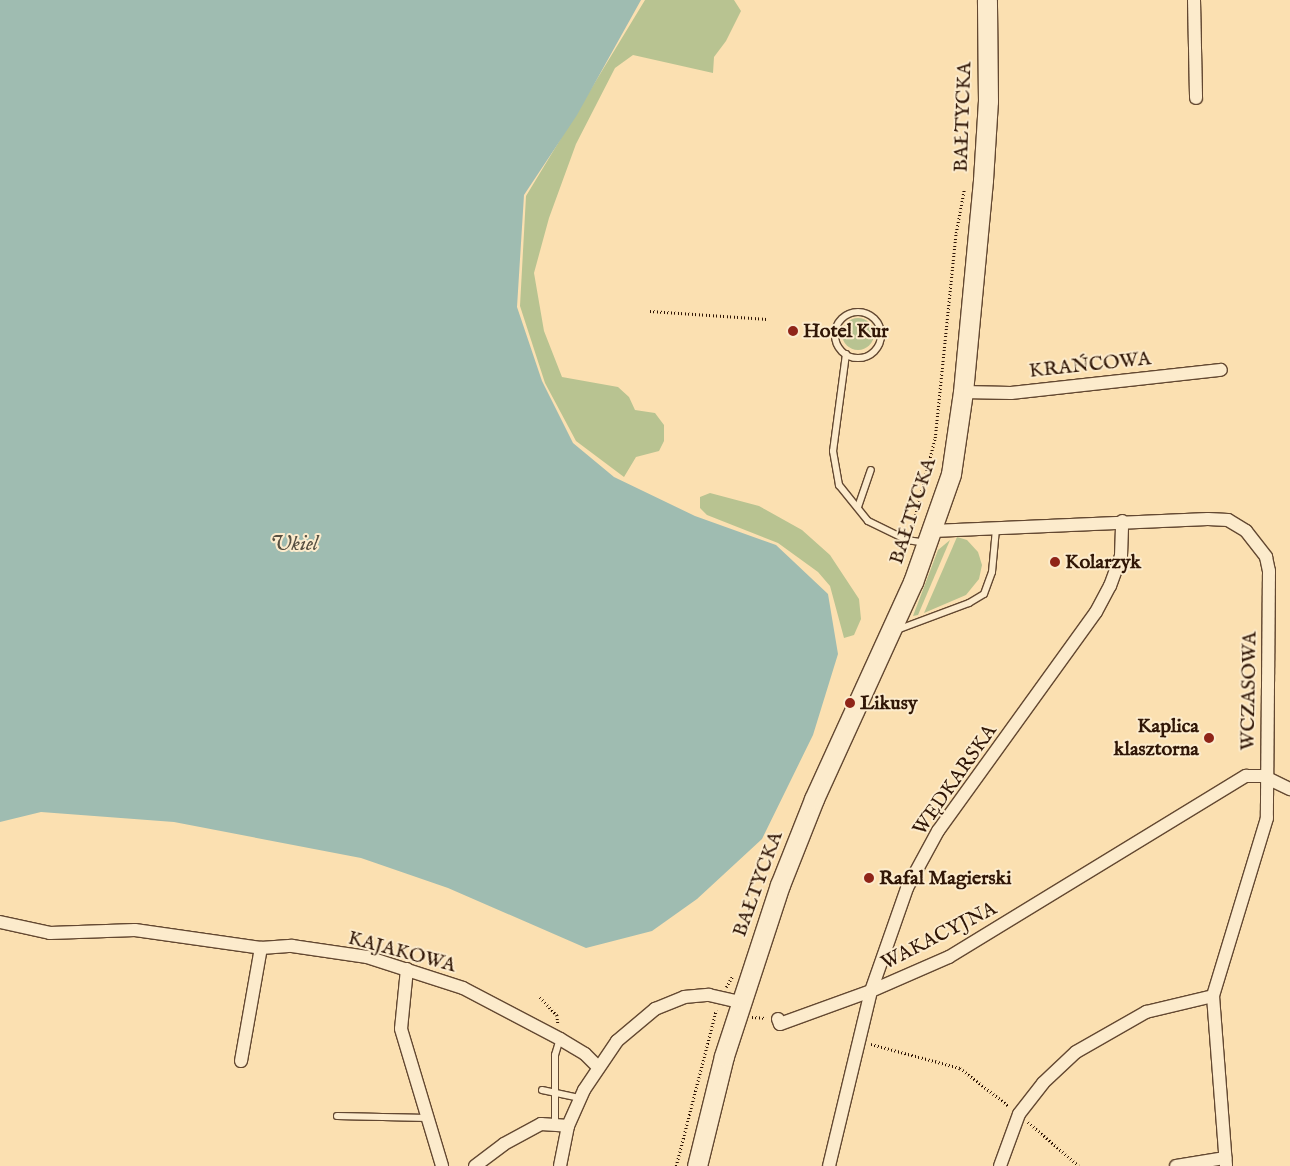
<!DOCTYPE html>
<meta charset="utf-8">
<style>
body{margin:0}
#map{position:relative;width:1290px;height:1166px;overflow:hidden;background:#fbe0b1;font-family:"IM FELL English",serif}
div>[style]{position:absolute}
.green>*{inset:0;background:#b8c391}
.round{border-radius:50%}
.water>*{inset:0;background:#9fbcb1}
.path>*{height:2.5px;margin-top:-1.25px;transform-origin:0;background:repeating-linear-gradient(90deg,#301606 0 1px,transparent 0 3.5px)}
.roads{filter:drop-shadow(1px 0 #634831) drop-shadow(-1px 0 #634831) drop-shadow(0 1px #634831) drop-shadow(0 -1px #634831)}
.service>*{height:6px;margin:-3px;padding:0 3px;transform-origin:3px;border-radius:3px;background:#fcebcc}
.service>.ring{margin:-3px;padding:0;box-sizing:content-box;background:none;border:6px solid #fcebcc;border-radius:50%}
.minor>*{height:12px;margin:-6px;padding:0 6px;transform-origin:6px;border-radius:6px;background:#fcebcc}
.secondary>*{height:19px;margin:-9.5px;padding:0 9.5px;transform-origin:9.5px;border-radius:9.5px;background:#fcebcc}
.dots>*{width:14px;height:14px;translate:-50% -50%;box-sizing:border-box;border:2px solid #fcebcc;border-radius:50%}
span{translate:-50% -50%;white-space:nowrap;text-align:center;line-height:1.15;-webkit-text-stroke:4px #fcebcc;paint-order:stroke}
.street-label{font-size:20px;color:#301606}
.poi-label{font-size:20px;color:#301606;font-weight:700}
.left{translate:0 -50%;text-align:left}
.right{translate:-100% -50%;text-align:right}
.water-label{font-size:21px;color:#575042;font-style:italic}
</style>
<div id="map">
<div class="green">
<div style="clip-path:polygon(645px 0,734px 0,741px 11px,726px 41px,714px 57px,713px 73px,633px 55px,615px 68px,576px 144px,549px 218px,534px 273px,544px 331px,562px 377px,618px 387px,629px 397px,635px 410px,655px 413px,664px 425px,664px 441px,659px 451px,636px 457px,624px 477px,576px 441px,545px 383px,520px 306px,526px 196px)"></div>
<div class="round" style="left:842px;top:318px;width:32px;height:32px"></div>
<div style="clip-path:polygon(710px 493px,759px 506px,802px 530px,830px 555px,859px 599px,861px 619px,854px 635px,844px 638px,830px 586px,818px 572px,778px 543px,707px 515px,700px 508px,700px 497px)"></div>
<div style="clip-path:polygon(957px 537px,967px 540px,978px 552px,982px 565px,979px 579px,966px 595px,924px 613px)"></div>
<div style="clip-path:polygon(950px 540px,918px 615px,913px 616px,938px 550px)"></div>
</div>
<div class="water">
<div style="clip-path:polygon(0 0,641px 0,577px 115px,524px 195px,517px 307px,542px 381px,573px 443px,614px 477px,695px 516px,776px 545px,828px 594px,838px 654px,813px 735px,762px 839px,697px 899px,652px 931px,586px 948px,448px 888px,361px 858px,174px 822px,41px 812px,0 822px)"></div>
</div>
<div class="path">
<div style="left:650px;top:311px;width:117px;rotate:3.9deg"></div>
<div style="left:911px;top:532px;width:97px;rotate:-75.7deg"></div>
<div style="left:935px;top:438px;width:206px;rotate:-84.2deg"></div>
<div style="left:956px;top:233px;width:44px;rotate:-79.5deg"></div>
<div style="left:726px;top:987px;width:12px;rotate:-59deg"></div>
<div style="left:540px;top:997px;width:25px;rotate:47deg"></div>
<div style="left:557px;top:1015px;width:8px;rotate:83deg"></div>
<div style="left:752px;top:1017px;width:14px;rotate:4deg"></div>
<div style="left:871px;top:1044px;width:92px;rotate:15.1deg"></div>
<div style="left:960px;top:1068px;width:62px;rotate:37.8deg"></div>
<div style="left:1028px;top:1122px;width:67px;rotate:40.8deg"></div>
<div style="left:676px;top:1166px;width:161px;rotate:-75.6deg"></div>
</div>
<div class="roads">
<div class="service">
<div class="ring" style="left:835px;top:312px;width:40px;height:40px"></div>
<div style="left:846px;top:354px;width:98px;rotate:97.6deg"></div>
<div style="left:833px;top:451px;width:35px;rotate:80deg"></div>
<div style="left:839px;top:485px;width:46px;rotate:51.1deg"></div>
<div style="left:868px;top:521px;width:43px;rotate:26deg"></div>
<div style="left:907px;top:540px;width:18px;rotate:9deg"></div>
<div style="left:858px;top:507px;width:39px;rotate:-71deg"></div>
<div style="left:894px;top:631px;width:80px;rotate:-20.5deg"></div>
<div style="left:969px;top:603px;width:17px;rotate:-31deg"></div>
<div style="left:984px;top:594px;width:23px;rotate:-70deg"></div>
<div style="left:992px;top:572px;width:43px;rotate:-84.7deg"></div>
<div style="left:542px;top:1090px;width:39px;rotate:12deg"></div>
<div style="left:337px;top:1116px;width:91px;rotate:1.3deg"></div>
<div style="left:555px;top:1122px;width:67px;rotate:-90deg"></div>
<div style="left:555px;top:1055px;width:17px;rotate:-73deg"></div>
</div>
<div class="minor">
<div style="left:1194px;top:0;width:98px;rotate:88.8deg"></div>
<div style="left:963px;top:392px;width:48px;rotate:1.2deg"></div>
<div style="left:1011px;top:393px;width:211px;rotate:-6.3deg"></div>
<div style="left:933px;top:531px;width:275px;rotate:-2.5deg"></div>
<div style="left:1208px;top:519px;width:20px;rotate:3deg"></div>
<div style="left:1228px;top:520px;width:21px;rotate:31deg"></div>
<div style="left:1246px;top:531px;width:33px;rotate:52deg"></div>
<div style="left:1266px;top:557px;width:14px;rotate:78deg"></div>
<div style="left:1269px;top:571px;width:247px;rotate:90.5deg"></div>
<div style="left:1267px;top:818px;width:186px;rotate:106.9deg"></div>
<div style="left:1213px;top:996px;width:170px;rotate:85.6deg"></div>
<div style="left:0;top:922px;width:51px;rotate:12.4deg"></div>
<div style="left:50px;top:933px;width:85px;rotate:-2deg"></div>
<div style="left:135px;top:930px;width:127px;rotate:8.1deg"></div>
<div style="left:407px;top:969px;width:60px;rotate:95.7deg"></div>
<div style="left:401px;top:1029px;width:143px;rotate:73.3deg"></div>
<div style="left:778px;top:1019px;width:5px;rotate:68deg"></div>
<div style="left:780px;top:1024px;width:97px;rotate:-19.9deg"></div>
<div style="left:871px;top:991px;width:85px;rotate:-23.6deg"></div>
<div style="left:949px;top:957px;width:348px;rotate:-31.4deg"></div>
<div style="left:1246px;top:776px;width:17px"></div>
<div style="left:1263px;top:776px;width:30px;rotate:26deg"></div>
<div style="left:241px;top:1061px;width:115px;rotate:-80deg"></div>
<div style="left:261px;top:948px;width:31px;rotate:-4deg"></div>
<div style="left:292px;top:946px;width:76px;rotate:8.3deg"></div>
<div style="left:367px;top:957px;width:101px;rotate:17.9deg"></div>
<div style="left:463px;top:988px;width:110px;rotate:27.7deg"></div>
<div style="left:560px;top:1039px;width:29px;rotate:31deg"></div>
<div style="left:585px;top:1054px;width:17px;rotate:45deg"></div>
<div style="left:475px;top:1166px;width:36px;rotate:-37deg"></div>
<div style="left:504px;top:1144px;width:42px;rotate:-28.4deg"></div>
<div style="left:541px;top:1124px;width:27px;rotate:4deg"></div>
<div style="left:560px;top:1166px;width:41px;rotate:-78.7deg"></div>
<div style="left:568px;top:1126px;width:39px;rotate:-66deg"></div>
<div style="left:584px;top:1090px;width:59px;rotate:-56deg"></div>
<div style="left:617px;top:1041px;width:50px;rotate:-40.1deg"></div>
<div style="left:655px;top:1009px;width:31px;rotate:-22deg"></div>
<div style="left:684px;top:997px;width:25px;rotate:-5deg"></div>
<div style="left:709px;top:995px;width:32px;rotate:13deg"></div>
<div style="left:829px;top:1166px;width:180px;rotate:-76.5deg"></div>
<div style="left:871px;top:991px;width:109px;rotate:-70.7deg"></div>
<div style="left:907px;top:888px;width:65px;rotate:-61.5deg"></div>
<div style="left:938px;top:831px;width:270px;rotate:-54.2deg"></div>
<div style="left:1096px;top:612px;width:30px;rotate:-62deg"></div>
<div style="left:1110px;top:586px;width:32px;rotate:-70deg"></div>
<div style="left:1121px;top:556px;width:35px;rotate:-88deg"></div>
<div style="left:1000px;top:1166px;width:55px;rotate:-69.9deg"></div>
<div style="left:1019px;top:1114px;width:39px;rotate:-52deg"></div>
<div style="left:1043px;top:1083px;width:45px;rotate:-43.2deg"></div>
<div style="left:1076px;top:1052px;width:81px;rotate:-29.7deg"></div>
<div style="left:1146px;top:1012px;width:69px;rotate:-13.4deg"></div>
<div style="left:1176px;top:1166px;width:50px;rotate:-9.3deg"></div>
</div>
<div class="secondary">
<div style="left:697px;top:1166px;width:113px;rotate:-76.2deg"></div>
<div style="left:724px;top:1056px;width:180px;rotate:-71.9deg"></div>
<div style="left:780px;top:885px;width:92px;rotate:-68.4deg"></div>
<div style="left:814px;top:799px;width:239px;rotate:-65.5deg"></div>
<div style="left:913px;top:582px;width:114px;rotate:-70.6deg"></div>
<div style="left:951px;top:474px;width:83px;rotate:-81.7deg"></div>
<div style="left:963px;top:392px;width:213px;rotate:-84.6deg"></div>
<div style="left:983px;top:180px;width:79px;rotate:-86.4deg"></div>
<div style="left:988px;top:101px;width:101px;rotate:-90.6deg"></div>
</div>
</div>
<div class="dots">
<div style="left:793px;top:331px;background:#8f2418"></div>
<div style="left:1055px;top:562px;background:#8f2418"></div>
<div style="left:850px;top:703px;background:#8f2418"></div>
<div style="left:1209px;top:738px;background:#8f2418"></div>
<div style="left:869px;top:878px;background:#8f2418"></div>
</div>
<div class="street-label">
<span style="left:963px;top:117px;rotate:-88deg">BAŁTYCKA</span>
<span style="left:1090px;top:365px;rotate:-6deg">KRAŃCOWA</span>
<span style="left:913px;top:511px;rotate:-72deg">BAŁTYCKA</span>
<span style="left:1249px;top:691px;rotate:-89deg">WCZASOWA</span>
<span style="left:955px;top:780px;rotate:-55deg">WĘDKARSKA</span>
<span style="left:758px;top:884px;rotate:-70deg">BAŁTYCKA</span>
<span style="left:939px;top:936px;rotate:-27deg">WAKACYJNA</span>
<span style="left:402px;top:952px;rotate:15deg">KAJAKOWA</span>
</div>
<div class="poi-label">
<span class="left" style="left:803px;top:331px">Hotel Kur</span>
<span class="left" style="left:1065px;top:562px">Kolarzyk</span>
<span class="left" style="left:860px;top:703px">Likusy</span>
<span class="right" style="left:1199px;top:738px">Kaplica<br>klasztorna</span>
<span class="left" style="left:879px;top:878px">Rafal Magierski</span>
</div>
<div class="water-label">
<span style="left:294px;top:545px">Ukiel</span>
</div>
</div>
